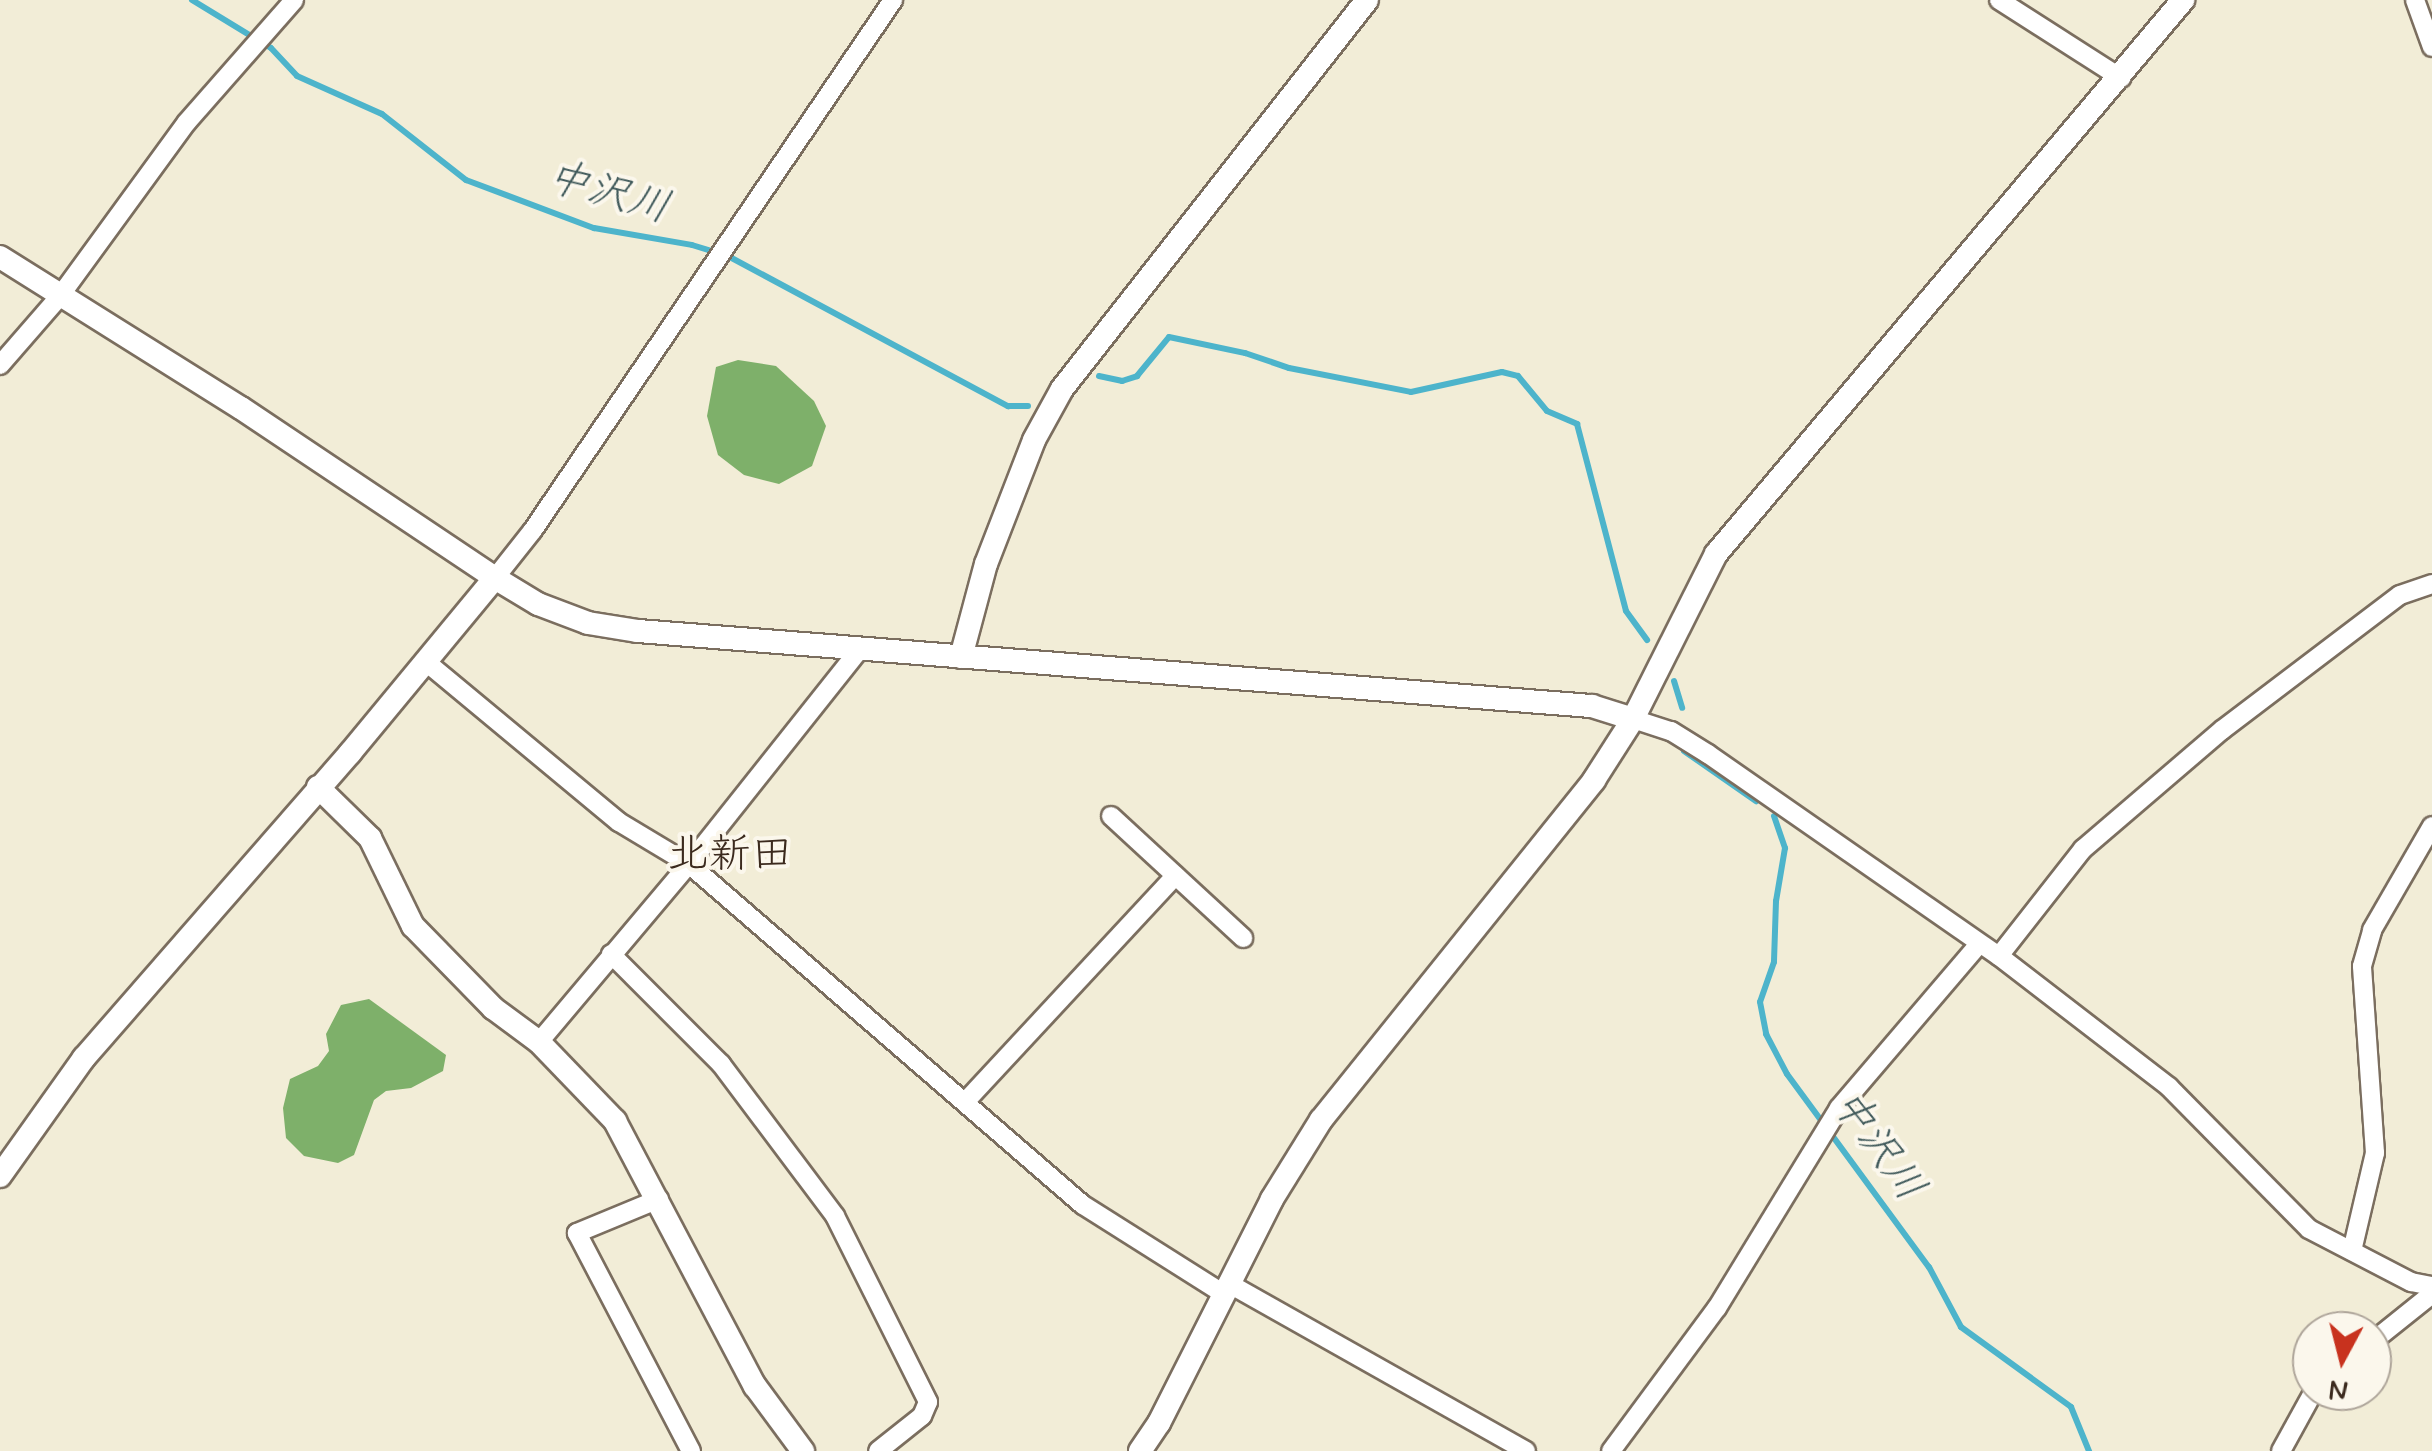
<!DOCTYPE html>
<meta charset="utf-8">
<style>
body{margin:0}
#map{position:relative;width:2432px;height:1451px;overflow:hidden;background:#f2edd7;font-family:Mynerve,"Klee One",sans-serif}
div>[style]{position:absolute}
.forest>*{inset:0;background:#7eb06a}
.stream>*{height:6px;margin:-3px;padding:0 3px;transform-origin:3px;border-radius:3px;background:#4db4cb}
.roads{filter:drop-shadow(2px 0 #7b6e5f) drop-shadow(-2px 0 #7b6e5f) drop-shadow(0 2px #7b6e5f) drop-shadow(0 -2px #7b6e5f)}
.minor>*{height:18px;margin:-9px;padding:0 9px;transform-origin:9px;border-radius:9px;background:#fff}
.tertiary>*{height:22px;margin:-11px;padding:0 11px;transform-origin:11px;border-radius:11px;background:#fff}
span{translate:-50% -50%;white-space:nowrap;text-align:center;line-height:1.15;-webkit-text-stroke:8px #fbf7ec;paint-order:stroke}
.water-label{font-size:42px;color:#415a5b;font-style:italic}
.neighbourhood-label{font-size:42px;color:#3b2a1e}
.north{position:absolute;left:2292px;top:1311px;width:100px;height:100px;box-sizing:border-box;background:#fbf7ec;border:2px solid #aea59a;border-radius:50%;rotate:187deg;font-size:28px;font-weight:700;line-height:40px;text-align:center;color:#3b2a1e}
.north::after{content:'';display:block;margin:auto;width:35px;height:45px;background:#c8321e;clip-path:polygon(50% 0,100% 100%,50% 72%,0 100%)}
</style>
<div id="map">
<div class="forest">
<div style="clip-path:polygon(738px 360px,776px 366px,814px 401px,826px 426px,812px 466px,779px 484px,744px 475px,718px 455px,707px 416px,716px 367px)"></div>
<div style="clip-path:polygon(369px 999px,446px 1055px,443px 1071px,411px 1088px,386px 1091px,374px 1100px,354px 1155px,338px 1163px,304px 1156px,286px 1138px,283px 1108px,290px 1079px,318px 1066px,329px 1051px,326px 1034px,341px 1005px)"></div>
</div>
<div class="stream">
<div style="left:192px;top:0;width:92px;rotate:31.3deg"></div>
<div style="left:271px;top:48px;width:38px;rotate:47deg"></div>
<div style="left:297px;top:76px;width:93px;rotate:24.1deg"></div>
<div style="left:382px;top:114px;width:107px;rotate:38.2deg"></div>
<div style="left:466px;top:180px;width:137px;rotate:20.6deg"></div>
<div style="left:594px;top:228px;width:99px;rotate:9.8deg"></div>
<div style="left:692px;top:245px;width:38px;rotate:17deg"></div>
<div style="left:728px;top:256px;width:318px;rotate:28.2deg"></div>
<div style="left:1008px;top:406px;width:20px"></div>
<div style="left:1099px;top:376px;width:24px;rotate:12deg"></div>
<div style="left:1122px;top:381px;width:16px;rotate:-18deg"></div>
<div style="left:1137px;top:376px;width:50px;rotate:-50.6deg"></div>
<div style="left:1169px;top:337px;width:78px;rotate:11.9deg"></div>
<div style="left:1245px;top:353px;width:46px;rotate:18.8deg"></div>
<div style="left:1289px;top:368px;width:124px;rotate:11.1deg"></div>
<div style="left:1411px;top:392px;width:93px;rotate:-12.4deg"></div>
<div style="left:1502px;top:372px;width:16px;rotate:14deg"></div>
<div style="left:1518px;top:376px;width:45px;rotate:50.4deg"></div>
<div style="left:1547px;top:411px;width:33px;rotate:23deg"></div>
<div style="left:1577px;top:424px;width:193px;rotate:75.3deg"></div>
<div style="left:1626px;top:611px;width:36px;rotate:54deg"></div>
<div style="left:1674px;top:681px;width:28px;rotate:73deg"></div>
<div style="left:1684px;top:751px;width:88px;rotate:34.8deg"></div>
<div style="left:1774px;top:816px;width:34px;rotate:71deg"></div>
<div style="left:1785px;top:848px;width:54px;rotate:99.6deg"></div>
<div style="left:1776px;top:901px;width:61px;rotate:91.9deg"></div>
<div style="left:1774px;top:962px;width:42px;rotate:109.3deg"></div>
<div style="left:1760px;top:1002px;width:33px;rotate:79deg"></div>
<div style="left:1766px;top:1034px;width:45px;rotate:62.3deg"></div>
<div style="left:1787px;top:1074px;width:240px;rotate:53.7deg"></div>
<div style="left:1929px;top:1267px;width:68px;rotate:61.9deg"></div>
<div style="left:1961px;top:1327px;width:136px;rotate:36deg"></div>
<div style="left:2071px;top:1407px;width:48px;rotate:67.8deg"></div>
</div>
<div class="roads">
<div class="minor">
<div style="left:1999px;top:0;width:145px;rotate:32.6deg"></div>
<div style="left:2415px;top:0;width:50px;rotate:70.1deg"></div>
<div style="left:0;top:365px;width:91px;rotate:-49deg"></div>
<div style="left:60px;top:296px;width:215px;rotate:-53.9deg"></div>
<div style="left:187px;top:122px;width:162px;rotate:-48.7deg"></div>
<div style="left:495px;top:578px;width:61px;rotate:-51.6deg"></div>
<div style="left:533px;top:530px;width:641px;rotate:-55.81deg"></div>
<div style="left:425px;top:661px;width:252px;rotate:39.7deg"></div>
<div style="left:619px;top:822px;width:82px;rotate:31deg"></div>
<div style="left:689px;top:864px;width:521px;rotate:40.88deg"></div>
<div style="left:1083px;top:1205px;width:165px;rotate:32.3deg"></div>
<div style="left:1633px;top:719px;width:40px;rotate:18deg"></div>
<div style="left:1671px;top:731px;width:44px;rotate:31.9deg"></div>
<div style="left:1708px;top:754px;width:354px;rotate:34.8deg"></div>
<div style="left:1999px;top:956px;width:215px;rotate:37.6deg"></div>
<div style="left:2169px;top:1087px;width:199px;rotate:45.4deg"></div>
<div style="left:2309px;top:1229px;width:115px;rotate:27.5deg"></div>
<div style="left:2411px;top:1282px;width:21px;rotate:11deg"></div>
<div style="left:1111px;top:816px;width:180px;rotate:42.7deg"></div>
<div style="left:611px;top:954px;width:156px;rotate:45deg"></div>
<div style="left:721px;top:1064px;width:190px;rotate:53.1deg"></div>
<div style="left:835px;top:1216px;width:208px;rotate:63.4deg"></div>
<div style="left:928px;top:1402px;width:15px;rotate:113deg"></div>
<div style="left:922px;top:1416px;width:56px;rotate:141.5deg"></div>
<div style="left:1999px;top:956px;width:136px;rotate:-51.9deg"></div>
<div style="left:2083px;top:849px;width:183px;rotate:-40.6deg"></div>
<div style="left:2222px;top:730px;width:223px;rotate:-37.2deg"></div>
<div style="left:2400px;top:595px;width:34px;rotate:-19deg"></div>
<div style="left:539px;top:1042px;width:233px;rotate:-49.9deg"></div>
<div style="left:689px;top:864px;width:276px;rotate:-51.5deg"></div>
<div style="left:965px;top:1102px;width:309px;rotate:-47.1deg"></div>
<div style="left:659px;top:1199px;width:89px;rotate:157.5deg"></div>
<div style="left:577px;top:1233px;width:246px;rotate:62.4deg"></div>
<div style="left:2352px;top:1251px;width:101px;rotate:-76.8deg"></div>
<div style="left:2375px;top:1153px;width:187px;rotate:-94deg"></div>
<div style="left:2362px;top:966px;width:37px;rotate:-74deg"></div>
<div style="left:2372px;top:930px;width:120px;rotate:-60deg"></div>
<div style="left:1228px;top:1283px;width:342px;rotate:29.4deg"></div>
<div style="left:2372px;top:1342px;width:77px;rotate:-38.7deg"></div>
<div style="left:1611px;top:1451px;width:178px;rotate:-53.5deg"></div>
<div style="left:1717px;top:1308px;width:234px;rotate:-58.6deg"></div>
<div style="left:1839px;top:1108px;width:216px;rotate:-49.5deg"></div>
<div style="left:2281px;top:1451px;width:68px;rotate:-61.2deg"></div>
</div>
<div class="tertiary">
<div style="left:0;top:257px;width:284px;rotate:32.1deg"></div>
<div style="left:241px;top:408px;width:306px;rotate:33.8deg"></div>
<div style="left:495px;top:578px;width:50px;rotate:31.2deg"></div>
<div style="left:538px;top:604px;width:53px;rotate:20.8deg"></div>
<div style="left:588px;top:623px;width:51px;rotate:9.1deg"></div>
<div style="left:638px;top:631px;width:957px;rotate:4.5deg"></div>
<div style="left:1592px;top:706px;width:43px;rotate:17.6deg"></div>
<div style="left:961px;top:657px;width:96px;rotate:-75deg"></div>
<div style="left:986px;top:564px;width:133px;rotate:-68.8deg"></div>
<div style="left:1034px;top:440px;width:58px;rotate:-61.2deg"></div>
<div style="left:1062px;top:389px;width:494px;rotate:-51.9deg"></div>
<div style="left:318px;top:787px;width:73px;rotate:44.4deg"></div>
<div style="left:370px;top:838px;width:98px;rotate:64deg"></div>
<div style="left:413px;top:926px;width:115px;rotate:45.7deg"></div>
<div style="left:493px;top:1008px;width:57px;rotate:36.5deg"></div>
<div style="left:539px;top:1042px;width:110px;rotate:46.1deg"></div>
<div style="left:615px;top:1121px;width:300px;rotate:62.2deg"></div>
<div style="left:755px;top:1386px;width:81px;rotate:53.6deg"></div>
<div style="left:0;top:1176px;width:145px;rotate:-54.6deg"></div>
<div style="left:84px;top:1058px;width:405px;rotate:-48.9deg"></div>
<div style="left:350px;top:753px;width:227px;rotate:-50.4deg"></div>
<div style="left:1140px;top:1451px;width:34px;rotate:-56deg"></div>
<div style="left:1159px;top:1423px;width:251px;rotate:-63.2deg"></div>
<div style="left:1272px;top:1199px;width:93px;rotate:-58.2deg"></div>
<div style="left:1321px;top:1120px;width:436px;rotate:-51.2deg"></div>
<div style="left:1594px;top:780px;width:72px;rotate:-57.4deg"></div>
<div style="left:1633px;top:719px;width:185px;rotate:-63.3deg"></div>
<div style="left:1716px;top:554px;width:725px;rotate:-49.87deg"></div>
</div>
</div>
<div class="water-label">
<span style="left:608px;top:194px;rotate:16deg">中沢川</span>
<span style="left:1877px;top:1146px;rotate:54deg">中沢川</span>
</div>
<div class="neighbourhood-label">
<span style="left:730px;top:856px">北新田</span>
</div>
<div class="north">N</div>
</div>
